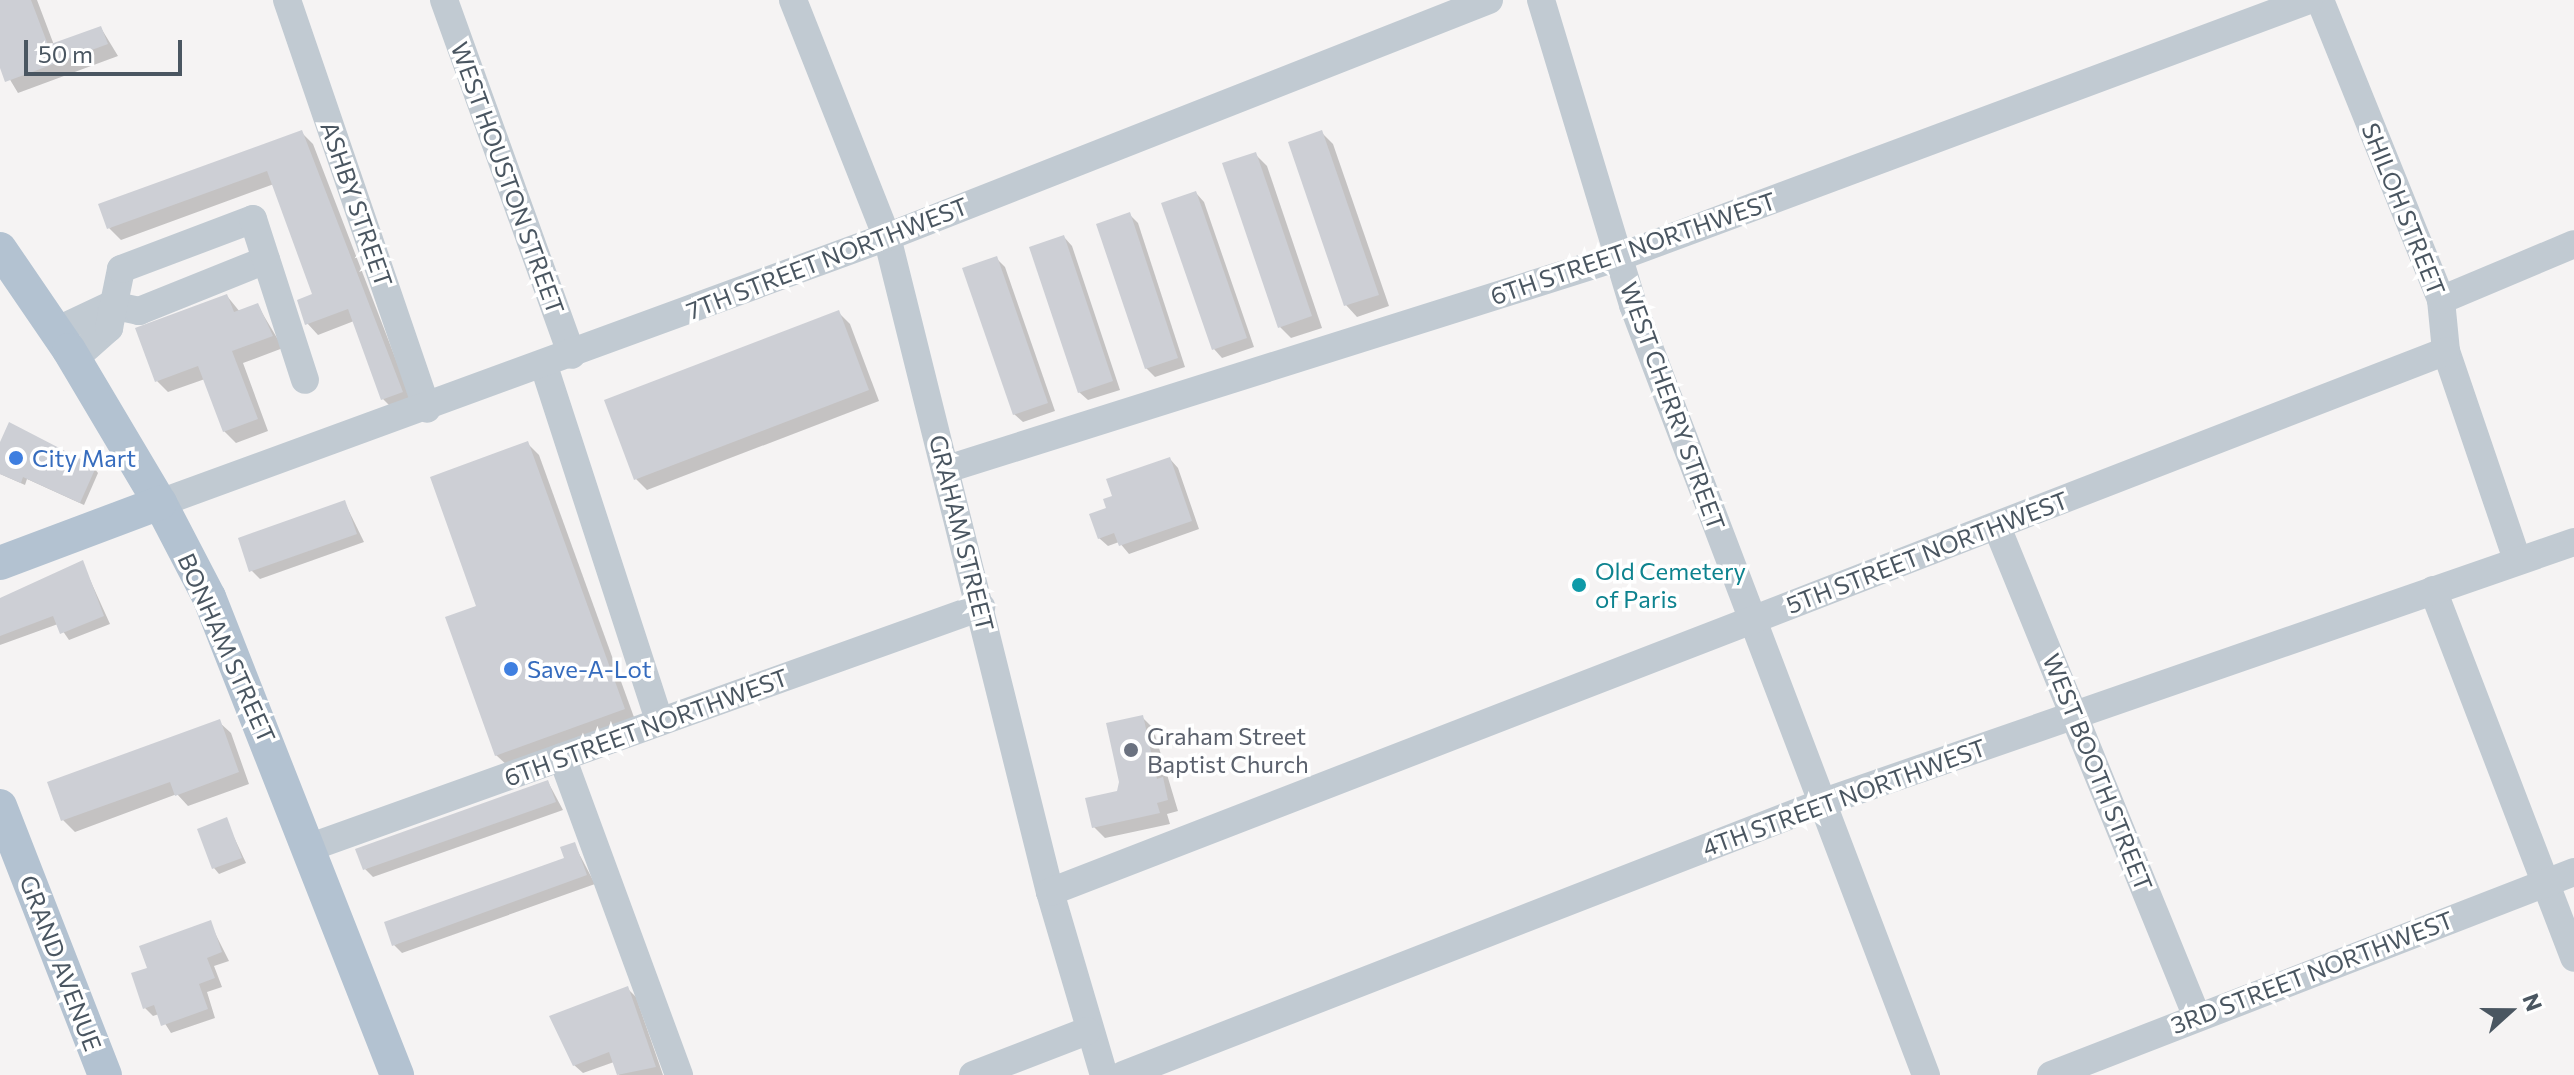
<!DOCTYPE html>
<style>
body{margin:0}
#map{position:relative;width:2574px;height:1075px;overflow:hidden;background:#f5f3f3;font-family:Commissioner,sans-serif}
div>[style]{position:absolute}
.shadow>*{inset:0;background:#0003}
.building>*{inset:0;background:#cdcfd5}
.minor>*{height:28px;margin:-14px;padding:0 14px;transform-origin:14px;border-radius:14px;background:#c1cad2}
.major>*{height:34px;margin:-17px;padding:0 17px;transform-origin:17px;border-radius:17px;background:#b3c2d1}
.dots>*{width:22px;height:22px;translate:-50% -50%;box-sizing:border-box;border:4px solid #fff;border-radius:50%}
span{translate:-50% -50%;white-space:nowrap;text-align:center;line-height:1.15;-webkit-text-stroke:7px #fff;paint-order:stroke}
.street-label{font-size:24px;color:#4a5661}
.shop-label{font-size:24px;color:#366cbe}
.left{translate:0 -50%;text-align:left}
.culture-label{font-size:24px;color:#0d838f}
.worship-label{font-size:24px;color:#5b616d}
.north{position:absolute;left:2470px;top:971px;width:80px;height:80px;-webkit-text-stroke:6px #fff;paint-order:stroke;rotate:69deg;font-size:22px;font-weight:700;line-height:32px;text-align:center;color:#4a5661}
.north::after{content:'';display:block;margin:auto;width:28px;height:36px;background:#4a5661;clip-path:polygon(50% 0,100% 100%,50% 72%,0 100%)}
.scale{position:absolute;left:24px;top:40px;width:158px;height:36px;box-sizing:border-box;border:4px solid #4a5661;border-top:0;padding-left:10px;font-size:24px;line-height:28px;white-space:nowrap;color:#4a5661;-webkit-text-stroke:6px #fff;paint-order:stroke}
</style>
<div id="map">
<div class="shadow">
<div style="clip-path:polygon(0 0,37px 0,54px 45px,101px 28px,118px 56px,18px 93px,0 63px)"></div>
<div style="clip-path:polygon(301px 132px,313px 144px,413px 404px,395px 411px,383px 399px,354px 321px,318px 335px,307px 323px,315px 295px,274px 184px,121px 240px,109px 228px)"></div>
<div style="clip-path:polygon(1321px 132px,1333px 144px,1389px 306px,1357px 317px,1346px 305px)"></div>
<div style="clip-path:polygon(1255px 154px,1267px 166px,1322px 328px,1291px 338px,1280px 327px)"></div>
<div style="clip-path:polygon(1196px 193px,1204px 202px,1254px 347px,1222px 358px,1214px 349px)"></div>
<div style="clip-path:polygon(1129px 214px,1138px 223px,1185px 367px,1155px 377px,1146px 368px)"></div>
<div style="clip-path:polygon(1064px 237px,1072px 246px,1120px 390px,1088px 400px,1079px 392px)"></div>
<div style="clip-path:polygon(996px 258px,1005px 267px,1055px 411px,1023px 422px,1014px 414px)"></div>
<div style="clip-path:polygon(227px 296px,240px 312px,258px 306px,283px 348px,243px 363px,268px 431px,236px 443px,224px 431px,205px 379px,168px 392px,157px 381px)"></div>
<div style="clip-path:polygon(838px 312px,850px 324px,879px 401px,647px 490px,636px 479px)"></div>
<div style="clip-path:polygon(528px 444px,539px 455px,635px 720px,508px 766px,496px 755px)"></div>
<div style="clip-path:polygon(0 447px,95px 469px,98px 473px,84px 505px,27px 479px,25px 485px,0 474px)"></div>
<div style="clip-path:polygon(1170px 459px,1178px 468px,1199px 529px,1129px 554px,1119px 542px,1108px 546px,1099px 538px)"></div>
<div style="clip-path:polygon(345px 503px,364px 542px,260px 579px,251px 570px)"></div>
<div style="clip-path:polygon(82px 562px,110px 624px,69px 640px,58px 624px,0 645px,0 600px)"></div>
<div style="clip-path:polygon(1142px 717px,1153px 728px,1178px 811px,1167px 814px,1170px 824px,1105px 838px,1094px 827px,1119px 792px)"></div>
<div style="clip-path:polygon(219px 722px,231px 733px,249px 784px,188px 806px,177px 794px,75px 832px,63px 820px)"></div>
<div style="clip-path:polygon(548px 782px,563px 810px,373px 877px,365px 869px)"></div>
<div style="clip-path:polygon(226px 820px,246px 863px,219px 874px,214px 868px)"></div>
<div style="clip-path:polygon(574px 844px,595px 884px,402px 953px,394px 945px,566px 859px)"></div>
<div style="clip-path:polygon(210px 923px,229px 961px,214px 966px,222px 987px,207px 992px,215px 1018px,171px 1033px,159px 1014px,153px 1016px,145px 1008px,149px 969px)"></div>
<div style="clip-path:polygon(628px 989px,636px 997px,663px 1075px,619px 1075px,614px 1062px,583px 1073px,574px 1065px)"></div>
</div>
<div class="building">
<div style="clip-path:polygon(0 0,31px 0,48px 45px,101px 26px,108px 44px,5px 82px,0 68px)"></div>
<div style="clip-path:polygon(302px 130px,403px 392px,381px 400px,348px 309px,305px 325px,297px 300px,312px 294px,267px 171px,107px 229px,98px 204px)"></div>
<div style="clip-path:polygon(1322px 130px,1379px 295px,1344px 306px,1288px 142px)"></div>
<div style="clip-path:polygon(1256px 152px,1312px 316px,1278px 328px,1222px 163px)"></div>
<div style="clip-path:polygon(1196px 191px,1247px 338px,1212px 350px,1161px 203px)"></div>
<div style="clip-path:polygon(1130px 212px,1178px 358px,1145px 369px,1096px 224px)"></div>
<div style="clip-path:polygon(1064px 235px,1113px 381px,1078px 393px,1029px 247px)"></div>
<div style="clip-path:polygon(997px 256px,1048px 403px,1013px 415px,962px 268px)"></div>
<div style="clip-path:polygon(227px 294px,234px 312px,258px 303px,273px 336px,232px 351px,258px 419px,223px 432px,198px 366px,155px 382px,135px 328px)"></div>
<div style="clip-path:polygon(839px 310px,869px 390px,634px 480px,604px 400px)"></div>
<div style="clip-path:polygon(9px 422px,96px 467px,80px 503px,23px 477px,21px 483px,0 474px,0 442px)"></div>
<div style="clip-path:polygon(528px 441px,625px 709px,495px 756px,445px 617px,476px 606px,430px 477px)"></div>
<div style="clip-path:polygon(1170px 457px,1192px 521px,1119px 546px,1114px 533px,1098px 539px,1089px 514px,1106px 508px,1103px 499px,1112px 496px,1106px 479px)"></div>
<div style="clip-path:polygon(345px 500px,357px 534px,249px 572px,238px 538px)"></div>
<div style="clip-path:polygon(83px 560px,104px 616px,60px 634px,53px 616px,0 636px,0 598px)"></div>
<div style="clip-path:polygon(1143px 715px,1157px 779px,1163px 777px,1168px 800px,1157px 803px,1160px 813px,1092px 828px,1085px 798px,1117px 791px,1119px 782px,1106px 723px)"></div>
<div style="clip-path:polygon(220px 719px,239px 772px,175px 796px,170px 782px,61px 821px,47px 782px)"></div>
<div style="clip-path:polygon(548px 780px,556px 802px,363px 870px,355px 849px)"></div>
<div style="clip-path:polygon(227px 817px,242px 858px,212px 869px,197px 829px)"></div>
<div style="clip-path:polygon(575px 842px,587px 875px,392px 946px,384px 922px,564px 858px,560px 847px)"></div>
<div style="clip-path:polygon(211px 920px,222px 952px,207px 958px,215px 978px,199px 984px,208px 1009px,161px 1026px,154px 1005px,143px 1009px,131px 973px,147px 968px,139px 946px)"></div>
<div style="clip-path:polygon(628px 986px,656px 1067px,617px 1075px,609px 1052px,573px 1066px,549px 1016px)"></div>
</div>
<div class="minor">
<div style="left:287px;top:0;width:432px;rotate:71.1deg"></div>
<div style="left:444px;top:0;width:377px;rotate:70.2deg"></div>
<div style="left:793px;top:0;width:255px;rotate:68.4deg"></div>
<div style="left:887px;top:237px;width:675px;rotate:76.03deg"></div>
<div style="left:1050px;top:892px;width:191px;rotate:73.6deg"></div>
<div style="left:1541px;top:0;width:319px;rotate:73.2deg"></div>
<div style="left:1633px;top:305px;width:824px;rotate:69.17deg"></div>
<div style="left:2320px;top:0;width:323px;rotate:68deg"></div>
<div style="left:2441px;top:300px;width:51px;rotate:84.4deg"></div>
<div style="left:2446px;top:351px;width:221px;rotate:71.2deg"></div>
<div style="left:2441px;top:300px;width:144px;rotate:-22.8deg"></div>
<div style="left:56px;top:331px;width:61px;rotate:-25.3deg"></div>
<div style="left:111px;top:305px;width:29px;rotate:12deg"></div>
<div style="left:139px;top:311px;width:137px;rotate:-21.9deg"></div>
<div style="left:74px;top:359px;width:47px;rotate:-41.5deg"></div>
<div style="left:109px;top:328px;width:60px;rotate:-78.5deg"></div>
<div style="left:121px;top:269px;width:141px;rotate:-20.7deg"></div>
<div style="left:253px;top:219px;width:169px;rotate:72.1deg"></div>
<div style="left:544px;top:366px;width:374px;rotate:72deg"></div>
<div style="left:947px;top:469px;width:705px;rotate:-17.51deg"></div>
<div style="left:1619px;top:257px;width:736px;rotate:-20.43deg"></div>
<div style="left:160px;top:503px;width:774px;rotate:-20.1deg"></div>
<div style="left:887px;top:237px;width:647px;rotate:-21.49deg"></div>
<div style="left:1997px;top:527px;width:529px;rotate:67.8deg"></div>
<div style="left:2433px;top:590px;width:394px;rotate:69deg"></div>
<div style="left:562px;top:757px;width:339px;rotate:69.8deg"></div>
<div style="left:311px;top:847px;width:712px;rotate:-19.71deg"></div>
<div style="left:1050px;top:892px;width:1497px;rotate:-21.18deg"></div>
<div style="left:973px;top:1075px;width:122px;rotate:-21.1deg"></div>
<div style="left:1123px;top:1075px;width:752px;rotate:-21.28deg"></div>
<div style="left:1824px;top:802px;width:794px;rotate:-19.12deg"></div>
<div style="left:2051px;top:1075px;width:561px;rotate:-21.21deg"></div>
</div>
<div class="major">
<div style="left:0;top:249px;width:122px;rotate:55.7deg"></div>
<div style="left:69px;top:350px;width:178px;rotate:59.3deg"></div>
<div style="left:160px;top:503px;width:106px;rotate:62.5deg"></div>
<div style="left:209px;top:597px;width:514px;rotate:68.53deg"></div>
<div style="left:0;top:563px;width:171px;rotate:-20.6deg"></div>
<div style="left:0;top:806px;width:289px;rotate:68.7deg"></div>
</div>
<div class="dots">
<div style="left:16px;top:458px;background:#3f7fe0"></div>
<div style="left:1579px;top:585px;background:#0f9aa8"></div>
<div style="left:511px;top:669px;background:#3f7fe0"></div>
<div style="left:1131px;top:750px;background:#6b7280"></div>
</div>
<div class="street-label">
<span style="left:508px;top:178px;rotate:70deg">WEST HOUSTON STREET</span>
<span style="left:357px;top:204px;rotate:71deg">ASHBY STREET</span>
<span style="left:2404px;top:209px;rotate:68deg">SHILOH STREET</span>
<span style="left:1633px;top:248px;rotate:-19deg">6TH STREET NORTHWEST</span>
<span style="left:827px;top:258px;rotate:-21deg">7TH STREET NORTHWEST</span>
<span style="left:1673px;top:406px;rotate:70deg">WEST CHERRY STREET</span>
<span style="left:962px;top:533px;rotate:76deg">GRAHAM STREET</span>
<span style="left:1927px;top:552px;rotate:-21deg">5TH STREET NORTHWEST</span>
<span style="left:227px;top:648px;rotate:66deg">BONHAM STREET</span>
<span style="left:646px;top:727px;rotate:-20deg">6TH STREET NORTHWEST</span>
<span style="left:2098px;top:772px;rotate:68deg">WEST BOOTH STREET</span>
<span style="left:1844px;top:797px;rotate:-20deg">4TH STREET NORTHWEST</span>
<span style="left:61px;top:963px;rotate:69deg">GRAND AVENUE</span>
<span style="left:2312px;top:972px;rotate:-21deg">3RD STREET NORTHWEST</span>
</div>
<div class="shop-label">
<span class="left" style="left:32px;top:458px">City Mart</span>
<span class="left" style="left:527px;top:669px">Save-A-Lot</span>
</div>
<div class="culture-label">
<span class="left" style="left:1595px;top:585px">Old Cemetery<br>of Paris</span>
</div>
<div class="worship-label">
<span class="left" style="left:1147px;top:750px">Graham Street<br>Baptist Church</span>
</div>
<div class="north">N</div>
<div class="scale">50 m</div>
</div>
